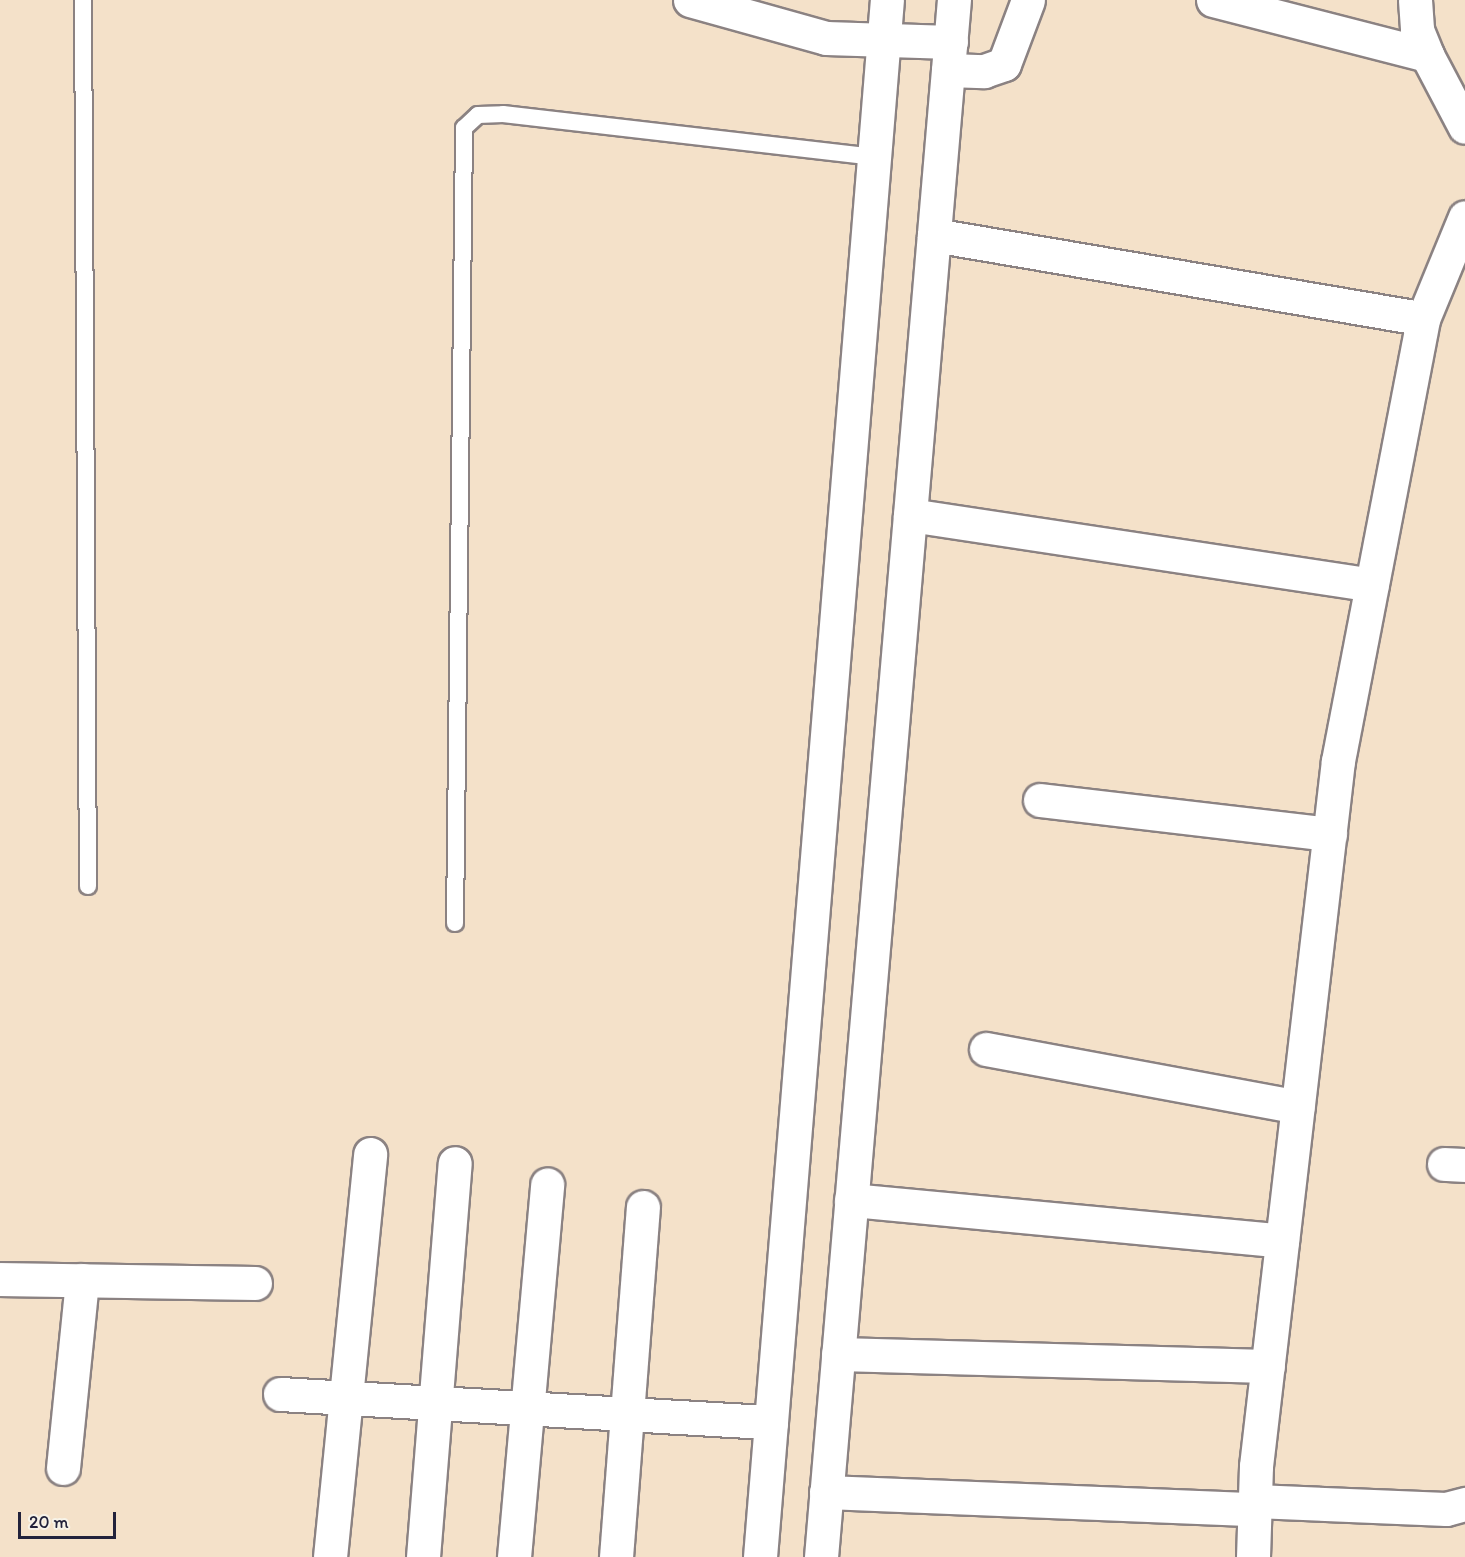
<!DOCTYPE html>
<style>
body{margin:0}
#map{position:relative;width:1465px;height:1557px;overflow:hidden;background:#f4e1c9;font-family:Itim,sans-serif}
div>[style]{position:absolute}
.roads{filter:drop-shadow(2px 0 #8b8282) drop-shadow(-2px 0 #8b8282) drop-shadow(0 2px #8b8282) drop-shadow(0 -2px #8b8282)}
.service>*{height:16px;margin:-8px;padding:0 8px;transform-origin:8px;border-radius:8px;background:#fff}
.minor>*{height:33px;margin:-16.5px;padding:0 16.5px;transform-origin:16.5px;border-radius:16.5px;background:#fff}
span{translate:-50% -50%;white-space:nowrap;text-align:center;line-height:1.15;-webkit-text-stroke:4.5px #f7f3e8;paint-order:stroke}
.scale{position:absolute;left:18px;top:1512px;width:98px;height:27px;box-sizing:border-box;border:3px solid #22223b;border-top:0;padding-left:8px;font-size:18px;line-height:21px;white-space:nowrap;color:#22223b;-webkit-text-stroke:4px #f7f3e8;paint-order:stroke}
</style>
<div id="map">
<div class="roads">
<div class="service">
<div style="left:83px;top:0;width:886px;rotate:89.68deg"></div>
<div style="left:455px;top:923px;width:795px;rotate:-89.35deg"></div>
<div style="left:464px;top:128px;width:19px;rotate:-43deg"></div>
<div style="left:478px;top:115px;width:25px;rotate:-2deg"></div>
<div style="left:503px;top:114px;width:372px;rotate:6.6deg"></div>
</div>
<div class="minor">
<div style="left:690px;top:0;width:141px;rotate:15.6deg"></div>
<div style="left:826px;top:38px;width:125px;rotate:1.8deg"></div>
<div style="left:1213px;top:0;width:221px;rotate:14.4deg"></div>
<div style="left:1415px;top:0;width:30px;rotate:86deg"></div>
<div style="left:1417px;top:30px;width:27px;rotate:68deg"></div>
<div style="left:1427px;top:55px;width:81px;rotate:62.2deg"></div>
<div style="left:948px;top:70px;width:36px;rotate:2deg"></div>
<div style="left:984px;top:71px;width:21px;rotate:-19deg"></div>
<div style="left:1004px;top:64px;width:68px;rotate:-69.4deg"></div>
<div style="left:934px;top:235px;width:496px;rotate:9.7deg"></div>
<div style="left:910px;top:515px;width:467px;rotate:8.6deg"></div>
<div style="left:1040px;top:800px;width:292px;rotate:6.7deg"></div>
<div style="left:986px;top:1049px;width:317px;rotate:10.5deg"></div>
<div style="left:1444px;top:1164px;width:21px;rotate:3deg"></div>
<div style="left:851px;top:1200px;width:433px;rotate:5.4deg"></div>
<div style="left:0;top:1279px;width:255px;rotate:0.9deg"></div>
<div style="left:838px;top:1354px;width:430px;rotate:1.6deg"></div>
<div style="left:280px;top:1394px;width:492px;rotate:3.3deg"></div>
<div style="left:63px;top:1468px;width:189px;rotate:-84.2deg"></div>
<div style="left:826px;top:1492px;width:428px;rotate:2.3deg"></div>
<div style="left:1255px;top:1501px;width:191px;rotate:2.4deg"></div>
<div style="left:1446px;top:1509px;width:20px;rotate:-15deg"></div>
<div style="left:330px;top:1557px;width:405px;rotate:-84.3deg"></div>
<div style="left:423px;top:1557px;width:395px;rotate:-85.4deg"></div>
<div style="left:514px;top:1557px;width:374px;rotate:-84.9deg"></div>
<div style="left:616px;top:1557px;width:351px;rotate:-85.6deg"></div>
<div style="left:760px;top:1557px;width:1562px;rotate:-85.34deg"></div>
<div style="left:821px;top:1557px;width:1563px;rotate:-85.12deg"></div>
<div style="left:1253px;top:1557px;width:91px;rotate:-88.1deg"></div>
<div style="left:1256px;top:1466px;width:710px;rotate:-83.37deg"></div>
<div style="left:1338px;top:761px;width:450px;rotate:-79.1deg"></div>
<div style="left:1423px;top:319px;width:110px;rotate:-67.6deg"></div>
</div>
</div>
<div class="scale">20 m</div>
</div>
